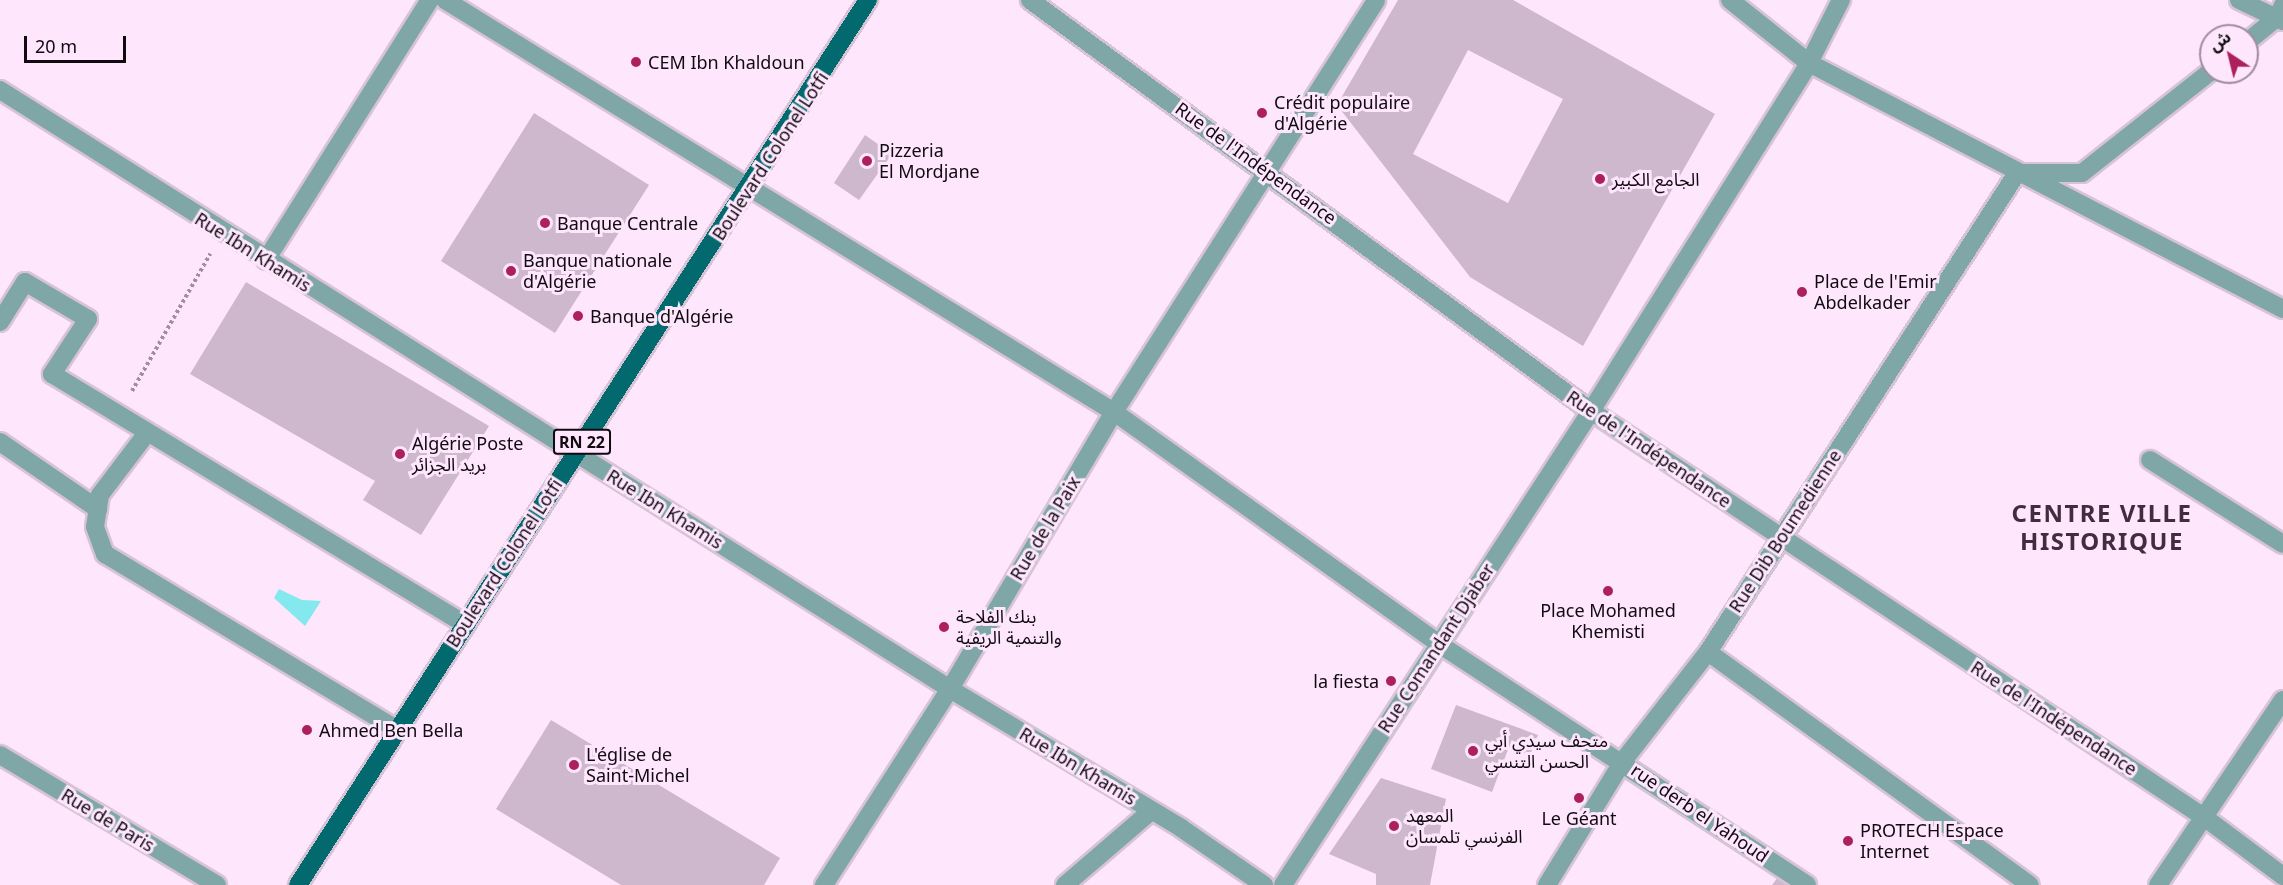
<!DOCTYPE html>
<meta charset="utf-8">
<style>
body{margin:0}
#map{position:relative;width:2283px;height:885px;overflow:hidden;background:#fee6fc;font-family:"Noto Sans","Noto Sans Arabic",sans-serif}
div>[style]{position:absolute}
.water>*{inset:0;background:#84e8ef}
.building>*{inset:0;background:#ceb8cd}
.path>*{height:4px;margin-top:-2px;transform-origin:0;background:repeating-linear-gradient(90deg,#9f8e9d 0 3px,transparent 0 6px)}
.roads{filter:drop-shadow(2px 0 #d8c3d6) drop-shadow(-2px 0 #d8c3d6) drop-shadow(0 2px #d8c3d6) drop-shadow(0 -2px #d8c3d6)}
.minor>*{height:18px;margin:-9px;padding:0 9px;transform-origin:9px;border-radius:9px;background:#7fa7a8}
.major>*{height:18px;margin:-9px;padding:0 9px;transform-origin:9px;border-radius:9px;background:#026a6e}
.dots>*{width:16px;height:16px;translate:-50% -50%;box-sizing:border-box;border:3px solid #fee6fc;border-radius:50%}
span{translate:-50% -50%;white-space:nowrap;text-align:center;line-height:1.15;-webkit-text-stroke:6px #fee6fc;paint-order:stroke}
.shield-label span{padding:2px 4px;background:#fee6fc;border:2px solid;border-radius:4px;-webkit-text-stroke-width:0}
.shield-label{font-size:16px;color:#110a11;font-weight:700}
.poi-label{font-size:18px;color:#110a11}
.left{translate:0 -50%;text-align:left}
.right{translate:-100% -50%;text-align:right}
.street-label{font-size:18px;color:#110a11}
.district-label{font-size:24px;color:#402e3f;font-weight:700;letter-spacing:1.5px}
.north{position:absolute;left:2199px;top:24px;width:60px;height:60px;box-sizing:border-box;background:#fee6fc;border:2px solid #9f8e9e;border-radius:50%;rotate:325deg;font-size:16px;font-weight:700;line-height:24px;text-align:center;color:#110a11}
.north::after{content:'';display:block;margin:auto;width:21px;height:27px;background:#ac205e;clip-path:polygon(50% 0,100% 100%,50% 72%,0 100%)}
.scale{position:absolute;left:24px;top:36px;width:102px;height:27px;box-sizing:border-box;border:3px solid #110a11;border-top:0;padding-left:8px;font-size:18px;line-height:21px;white-space:nowrap;color:#110a11;-webkit-text-stroke:4px #fee6fc;paint-order:stroke}
</style>
<div id="map">
<div class="water">
<div style="clip-path:polygon(279px 589px,302px 600px,321px 601px,305px 626px,274px 598px)"></div>
</div>
<div class="building">
<div style="clip-path:polygon(evenodd,1398px 0,1513px 0,1715px 114px,1583px 346px,1470px 277px,1337px 105px,1398px 0,1468px 50px,1563px 99px,1508px 203px,1413px 154px,1468px 50px)"></div>
<div style="clip-path:polygon(534px 113px,649px 185px,555px 333px,441px 261px)"></div>
<div style="clip-path:polygon(865px 135px,892px 154px,859px 200px,834px 183px)"></div>
<div style="clip-path:polygon(246px 282px,489px 426px,421px 535px,363px 500px,375px 481px,190px 374px)"></div>
<div style="clip-path:polygon(1456px 705px,1538px 735px,1530px 755px,1509px 747px,1492px 792px,1431px 769px)"></div>
<div style="clip-path:polygon(551px 720px,780px 858px,764px 885px,621px 885px,496px 809px)"></div>
<div style="clip-path:polygon(1381px 778px,1446px 799px,1430px 885px,1376px 885px,1376px 874px,1329px 854px)"></div>
<div style="clip-path:polygon(1784px 869px,1807px 885px,1772px 885px)"></div>
</div>
<div class="path">
<div style="left:132px;top:391px;width:158px;rotate:-60.3deg"></div>
</div>
<div class="roads">
<div class="minor">
<div style="left:445px;top:0;width:786px;rotate:31.63deg"></div>
<div style="left:1114px;top:412px;width:399px;rotate:35.5deg"></div>
<div style="left:1439px;top:644px;width:440px;rotate:33.2deg"></div>
<div style="left:1030px;top:0;width:695px;rotate:36.23deg"></div>
<div style="left:1591px;top:411px;width:735px;rotate:33.52deg"></div>
<div style="left:2204px;top:817px;width:99px;rotate:36.8deg"></div>
<div style="left:1730px;top:0;width:101px;rotate:38.6deg"></div>
<div style="left:1809px;top:63px;width:534px;rotate:27.43deg"></div>
<div style="left:2239px;top:0;width:49px;rotate:25.5deg"></div>
<div style="left:2247px;top:42px;width:38px;rotate:-39deg"></div>
<div style="left:2277px;top:18px;width:14px;rotate:-65deg"></div>
<div style="left:0;top:90px;width:1123px;rotate:32.23deg"></div>
<div style="left:950px;top:689px;width:270px;rotate:31deg"></div>
<div style="left:1181px;top:828px;width:101px;rotate:34.5deg"></div>
<div style="left:2022px;top:173px;width:60px"></div>
<div style="left:2082px;top:173px;width:164px;rotate:-38.3deg"></div>
<div style="left:266px;top:260px;width:307px;rotate:-57.8deg"></div>
<div style="left:0;top:322px;width:47px;rotate:-58deg"></div>
<div style="left:25px;top:282px;width:73px;rotate:30.4deg"></div>
<div style="left:88px;top:319px;width:66px;rotate:123.2deg"></div>
<div style="left:52px;top:374px;width:482px;rotate:31.2deg"></div>
<div style="left:147px;top:433px;width:78px;rotate:127.2deg"></div>
<div style="left:100px;top:495px;width:32px;rotate:99deg"></div>
<div style="left:95px;top:527px;width:29px;rotate:70deg"></div>
<div style="left:105px;top:554px;width:340px;rotate:31deg"></div>
<div style="left:0;top:442px;width:119px;rotate:34.4deg"></div>
<div style="left:2150px;top:460px;width:157px;rotate:32.3deg"></div>
<div style="left:1708px;top:652px;width:397px;rotate:35.9deg"></div>
<div style="left:0;top:755px;width:253px;rotate:30.9deg"></div>
<div style="left:824px;top:885px;width:233px;rotate:-57.3deg"></div>
<div style="left:950px;top:689px;width:322px;rotate:-59.4deg"></div>
<div style="left:1114px;top:412px;width:488px;rotate:-57.5deg"></div>
<div style="left:1065px;top:885px;width:113px;rotate:-40.7deg"></div>
<div style="left:1283px;top:885px;width:565px;rotate:-56.98deg"></div>
<div style="left:1591px;top:411px;width:411px;rotate:-57.9deg"></div>
<div style="left:1809px;top:63px;width:71px;rotate:-63.1deg"></div>
<div style="left:1547px;top:885px;width:145px;rotate:-58.5deg"></div>
<div style="left:1623px;top:761px;width:138px;rotate:-52.1deg"></div>
<div style="left:1708px;top:652px;width:570px;rotate:-57.17deg"></div>
<div style="left:2158px;top:885px;width:223px;rotate:-56deg"></div>
</div>
<div class="major">
<div style="left:298px;top:885px;width:1053px;rotate:-57.22deg"></div>
</div>
</div>
<div class="dots">
<div style="left:636px;top:62px;background:#ac205e"></div>
<div style="left:1262px;top:113px;background:#ac205e"></div>
<div style="left:867px;top:161px;background:#ac205e"></div>
<div style="left:1600px;top:179px;background:#ac205e"></div>
<div style="left:545px;top:223px;background:#ac205e"></div>
<div style="left:511px;top:271px;background:#ac205e"></div>
<div style="left:1802px;top:292px;background:#ac205e"></div>
<div style="left:578px;top:316px;background:#ac205e"></div>
<div style="left:400px;top:454px;background:#ac205e"></div>
<div style="left:1608px;top:591px;background:#ac205e"></div>
<div style="left:944px;top:627px;background:#ac205e"></div>
<div style="left:1391px;top:681px;background:#ac205e"></div>
<div style="left:307px;top:730px;background:#ac205e"></div>
<div style="left:1473px;top:751px;background:#ac205e"></div>
<div style="left:574px;top:765px;background:#ac205e"></div>
<div style="left:1579px;top:798px;background:#ac205e"></div>
<div style="left:1394px;top:826px;background:#ac205e"></div>
<div style="left:1848px;top:841px;background:#ac205e"></div>
</div>
<div class="shield-label">
<span style="left:582px;top:442px">RN 22</span>
</div>
<div class="poi-label">
<span class="left" style="left:648px;top:62px">CEM Ibn Khaldoun</span>
<span class="left" style="left:1274px;top:113px">Crédit populaire<br>d'Algérie</span>
<span class="left" style="left:879px;top:161px">Pizzeria<br>El Mordjane</span>
<span class="left" style="left:1612px;top:179px">الجامع الكبير</span>
<span class="left" style="left:557px;top:223px">Banque Centrale</span>
<span class="left" style="left:523px;top:271px">Banque nationale<br>d'Algérie</span>
<span class="left" style="left:1814px;top:292px">Place de l'Emir<br>Abdelkader</span>
<span class="left" style="left:590px;top:316px">Banque d'Algérie</span>
<span class="left" style="left:412px;top:454px">Algérie Poste<br>بريد الجزائر</span>
<span style="left:1608px;top:621px">Place Mohamed<br>Khemisti</span>
<span class="left" style="left:956px;top:627px">بنك الفلاحة<br>والتنمية الريفية</span>
<span class="right" style="left:1379px;top:681px">la fiesta</span>
<span class="left" style="left:319px;top:730px">Ahmed Ben Bella</span>
<span class="left" style="left:1485px;top:751px">متحف سيدي أبي<br>الحسن التنسي</span>
<span class="left" style="left:586px;top:765px">L'église de<br>Saint-Michel</span>
<span class="left" style="left:1406px;top:826px">المعهد<br>الفرنسي تلمسان</span>
<span style="left:1579px;top:818px">Le Géant</span>
<span class="left" style="left:1860px;top:841px">PROTECH Espace<br>Internet</span>
</div>
<div class="street-label">
<span style="left:770px;top:156px;rotate:-57deg">Boulevard Colonel Lotfi</span>
<span style="left:1256px;top:163px;rotate:36deg">Rue de l'Indépendance</span>
<span style="left:253px;top:252px;rotate:32deg">Rue Ibn Khamis</span>
<span style="left:1649px;top:449px;rotate:34deg">Rue de l'Indépendance</span>
<span style="left:665px;top:509px;rotate:32deg">Rue Ibn Khamis</span>
<span style="left:1045px;top:528px;rotate:-59deg">Rue de la Paix</span>
<span style="left:1785px;top:531px;rotate:-57deg">Rue Dib Boumedienne</span>
<span style="left:504px;top:563px;rotate:-57deg">Boulevard Colonel Lotfi</span>
<span style="left:1436px;top:648px;rotate:-57deg">Rue Comandant Djaber</span>
<span style="left:2054px;top:718px;rotate:33deg">Rue de l'Indépendance</span>
<span style="left:1078px;top:766px;rotate:31deg">Rue Ibn Khamis</span>
<span style="left:1700px;top:813px;rotate:34deg">rue derb el Yahoud</span>
<span style="left:108px;top:820px;rotate:31deg">Rue de Paris</span>
</div>
<div class="district-label">
<span style="left:2102px;top:527px">CENTRE VILLE<br>HISTORIQUE</span>
</div>
<div class="north">ش</div>
<div class="scale">20 m</div>
</div>
